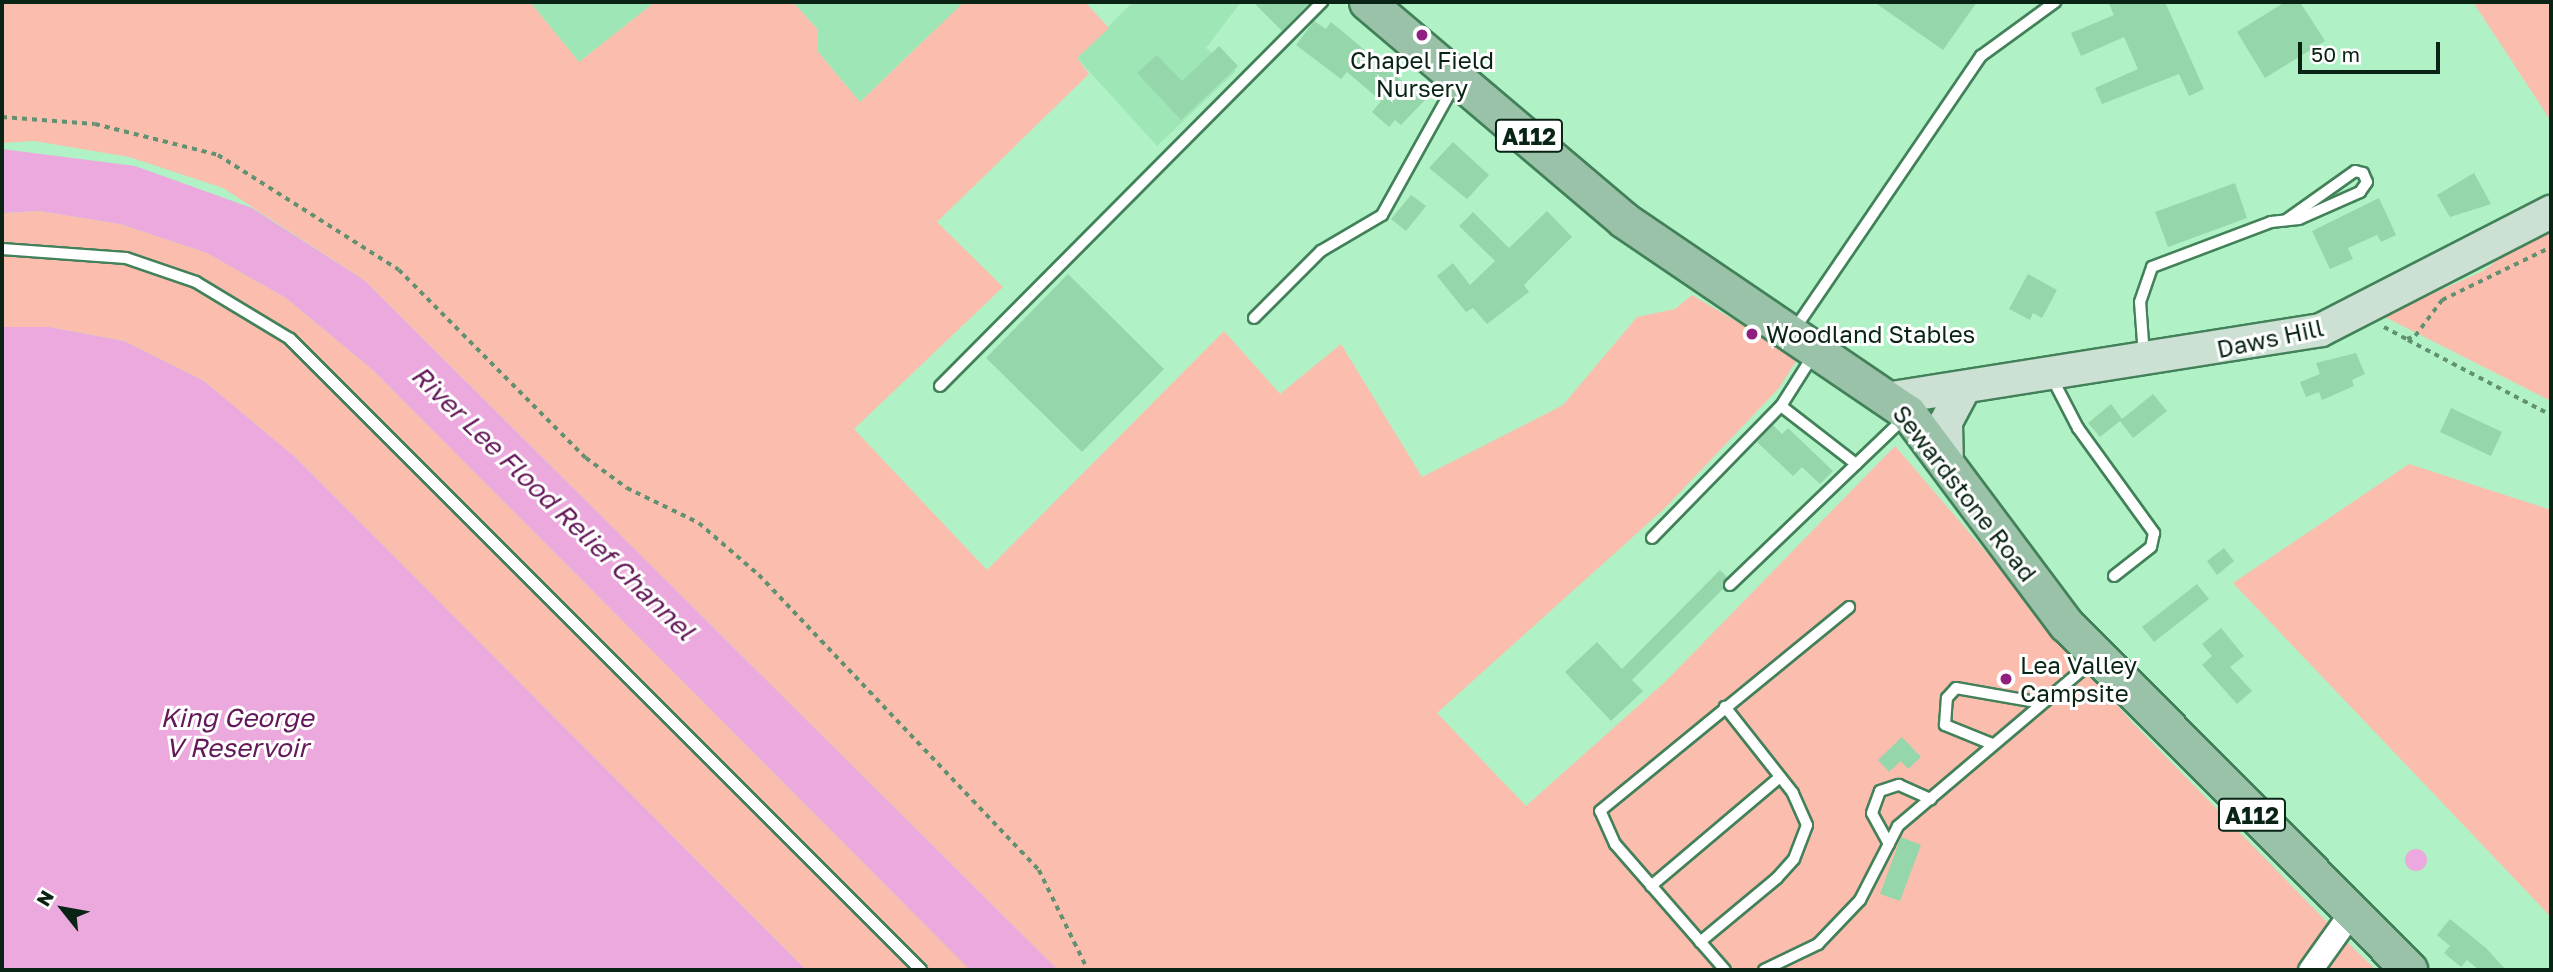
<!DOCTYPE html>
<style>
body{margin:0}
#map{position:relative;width:2553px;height:972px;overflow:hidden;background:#b0f2c5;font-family:"Golos Text",sans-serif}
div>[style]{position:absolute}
.built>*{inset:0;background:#9ee6b6}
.green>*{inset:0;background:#fbbdad}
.water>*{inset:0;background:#eba9dd}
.round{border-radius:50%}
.building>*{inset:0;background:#96d6ab}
.path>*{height:3.5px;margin-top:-1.75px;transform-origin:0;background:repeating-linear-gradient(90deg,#619171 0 5px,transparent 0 10px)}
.roads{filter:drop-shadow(2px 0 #428159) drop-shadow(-2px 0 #428159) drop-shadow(0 2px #428159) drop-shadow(0 -2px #428159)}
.lane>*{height:10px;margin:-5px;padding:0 5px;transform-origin:5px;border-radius:5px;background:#fff}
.street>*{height:23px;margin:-11.5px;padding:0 11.5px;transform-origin:11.5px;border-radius:11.5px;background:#fff}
.secondary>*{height:32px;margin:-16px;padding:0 16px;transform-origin:16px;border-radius:16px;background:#cde0d4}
.primary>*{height:35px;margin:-17.5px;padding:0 17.5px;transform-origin:17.5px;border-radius:17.5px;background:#9ac2a8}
.dots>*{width:19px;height:19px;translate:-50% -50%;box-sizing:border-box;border:4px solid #fff;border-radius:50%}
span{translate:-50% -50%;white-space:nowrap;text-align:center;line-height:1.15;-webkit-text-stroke:6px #fff;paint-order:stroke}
.shield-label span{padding:2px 5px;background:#fff;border:2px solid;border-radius:5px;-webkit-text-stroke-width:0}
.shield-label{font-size:23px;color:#092414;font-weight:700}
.poi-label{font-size:24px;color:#092414}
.left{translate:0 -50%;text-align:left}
.street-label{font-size:24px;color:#092414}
.water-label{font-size:26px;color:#631758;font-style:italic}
.frame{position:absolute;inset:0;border:4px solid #092414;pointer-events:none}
.north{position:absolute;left:28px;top:874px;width:70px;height:70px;-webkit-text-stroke:5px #fff;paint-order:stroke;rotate:301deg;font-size:19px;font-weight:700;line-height:28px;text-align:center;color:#092414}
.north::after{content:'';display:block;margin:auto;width:24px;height:32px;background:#092414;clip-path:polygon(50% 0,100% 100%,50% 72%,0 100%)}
.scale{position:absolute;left:2298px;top:42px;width:142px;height:32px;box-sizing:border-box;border:4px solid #092414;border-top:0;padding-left:9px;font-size:21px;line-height:24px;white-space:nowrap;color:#092414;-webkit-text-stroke:5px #fff;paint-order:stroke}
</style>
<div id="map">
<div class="built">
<div style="clip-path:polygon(530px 2px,655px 2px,579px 62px)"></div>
<div style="clip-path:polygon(793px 2px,964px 2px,860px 102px,818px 52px,818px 30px)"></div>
<div style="clip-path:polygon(1133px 2px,1241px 2px,1206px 48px,1236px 71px,1157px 146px,1077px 58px)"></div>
</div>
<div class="green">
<div style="clip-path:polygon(2px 2px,530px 2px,579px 62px,655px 2px,793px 2px,818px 30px,818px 52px,860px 102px,964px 2px,1085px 2px,1109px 28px,1077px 58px,1089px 74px,937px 222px,1003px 287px,854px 429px,987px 570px,1224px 331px,1280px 394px,1341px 344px,1422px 477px,1563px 405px,1637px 317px,1675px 309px,1692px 295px,1798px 358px,1779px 388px,1665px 508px,1437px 713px,1526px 806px,1666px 681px,1895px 446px,2131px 721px,2329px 924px,2298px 970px,1058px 970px,364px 280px,223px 188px,129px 157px,34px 141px,2px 143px)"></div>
<div style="clip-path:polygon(2473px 2px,2551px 2px,2551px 121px)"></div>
<div style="clip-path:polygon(39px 211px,120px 224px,207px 253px,286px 298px,374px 371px,970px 970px,806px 970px,295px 457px,204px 381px,124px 341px,49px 327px,2px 327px,2px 213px)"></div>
<div style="clip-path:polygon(2551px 220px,2551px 401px,2383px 316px,2483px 271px)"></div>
<div style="clip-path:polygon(2409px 464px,2551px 510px,2550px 916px,2233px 583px)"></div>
<div style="clip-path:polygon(2342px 937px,2376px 970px,2319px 970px)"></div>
</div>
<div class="water">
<div style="clip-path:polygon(2px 149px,135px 166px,252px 208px,364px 280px,1058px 970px,970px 970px,374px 371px,286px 298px,207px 253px,120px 224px,39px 211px,2px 213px)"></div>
<div style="clip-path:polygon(2px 327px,49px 327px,124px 341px,204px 381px,295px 457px,806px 970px,2px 970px)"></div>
<div class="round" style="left:2405px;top:849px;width:22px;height:22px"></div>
</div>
<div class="building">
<div style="clip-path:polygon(1253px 2px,1310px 2px,1282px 31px)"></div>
<div style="clip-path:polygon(1874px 2px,1977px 2px,1943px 50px)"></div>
<div style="clip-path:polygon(2108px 2px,2165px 2px,2204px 89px,2189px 96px,2179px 74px,2102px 104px,2095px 88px,2138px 69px,2124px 37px,2081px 56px,2071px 33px,2114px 15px)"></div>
<div style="clip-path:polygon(2285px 2px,2300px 2px,2325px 41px,2265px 78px,2237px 32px)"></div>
<div style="clip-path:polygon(1314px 21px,1326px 29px,1331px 22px,1425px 100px,1401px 125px,1395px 120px,1389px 127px,1372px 112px,1381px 101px,1347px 72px,1341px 79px,1296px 45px)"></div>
<div style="clip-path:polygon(1219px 46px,1238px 66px,1181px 120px,1137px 73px,1157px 55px,1182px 81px)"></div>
<div style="clip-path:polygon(1453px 142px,1489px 175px,1467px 199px,1429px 168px)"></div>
<div style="clip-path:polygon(2474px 173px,2491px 204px,2450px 217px,2437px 195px)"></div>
<div style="clip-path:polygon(2235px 183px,2247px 218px,2168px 247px,2155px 212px)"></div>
<div style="clip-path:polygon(1411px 195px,1426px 206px,1406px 231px,1391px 219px)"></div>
<div style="clip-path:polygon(2379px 198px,2396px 235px,2381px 242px,2377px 235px,2348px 248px,2353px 259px,2330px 269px,2312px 231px)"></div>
<div style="clip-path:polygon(1547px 211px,1572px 237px,1524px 285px,1529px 292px,1487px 324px,1473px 308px,1466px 312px,1437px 276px,1453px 263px,1470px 285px,1495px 261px,1459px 226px,1473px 212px,1509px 248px)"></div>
<div style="clip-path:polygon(1068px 274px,1164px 369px,1082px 452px,986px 358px)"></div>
<div style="clip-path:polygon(2028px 274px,2057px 290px,2042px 318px,2033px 313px,2030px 320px,2009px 309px)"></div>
<div style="clip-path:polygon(2356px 353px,2365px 374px,2352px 380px,2354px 386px,2322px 400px,2319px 392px,2306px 397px,2300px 382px,2320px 374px,2316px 363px)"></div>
<div style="clip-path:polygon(2153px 394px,2167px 411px,2133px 438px,2120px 421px,2100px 437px,2088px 423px,2111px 404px,2122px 419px)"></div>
<div style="clip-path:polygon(2451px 408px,2502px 432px,2491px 456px,2440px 432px)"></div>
<div style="clip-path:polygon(1773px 425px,1782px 434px,1788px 428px,1833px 471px,1820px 484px,1802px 467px,1793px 476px,1757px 442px)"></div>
<div style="clip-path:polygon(2224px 548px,2234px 561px,2217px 575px,2207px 561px)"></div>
<div style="clip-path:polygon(1720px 570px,1727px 577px,1723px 589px,1632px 680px,1643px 691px,1611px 721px,1565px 672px,1597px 642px,1622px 669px)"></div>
<div style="clip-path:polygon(2197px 584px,2209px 599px,2154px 642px,2142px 627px)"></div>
<div style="clip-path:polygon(2221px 628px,2244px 656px,2230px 667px,2252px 691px,2237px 704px,2202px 665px,2212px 656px,2202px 644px)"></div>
<div style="clip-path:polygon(1902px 737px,1921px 757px,1908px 769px,1901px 761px,1889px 772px,1878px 760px)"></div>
<div style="clip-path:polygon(1901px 837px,1921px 845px,1900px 901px,1880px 894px)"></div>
<div style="clip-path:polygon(2450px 919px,2486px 948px,2506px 970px,2479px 970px,2467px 960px,2461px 967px,2444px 953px,2450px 946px,2437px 935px)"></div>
</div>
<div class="path">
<div style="left:2px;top:117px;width:93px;rotate:4.3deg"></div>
<div style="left:95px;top:124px;width:127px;rotate:14.1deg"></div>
<div style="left:218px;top:155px;width:214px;rotate:32.4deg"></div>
<div style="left:399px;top:270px;width:265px;rotate:45.2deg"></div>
<div style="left:586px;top:458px;width:51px;rotate:36.2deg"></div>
<div style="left:627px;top:488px;width:80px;rotate:25.9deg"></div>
<div style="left:699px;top:523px;width:79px;rotate:40.9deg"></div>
<div style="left:759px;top:575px;width:407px;rotate:46.5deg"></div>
<div style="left:1039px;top:870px;width:111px;rotate:63.9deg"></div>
<div style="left:2384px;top:327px;width:26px;rotate:28deg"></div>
<div style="left:2407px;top:339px;width:9px;rotate:-21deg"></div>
<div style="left:2415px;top:336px;width:45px;rotate:-53.1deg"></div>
<div style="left:2442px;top:300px;width:121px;rotate:-25.9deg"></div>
<div style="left:2408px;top:340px;width:161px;rotate:27.7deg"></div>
</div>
<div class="roads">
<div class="lane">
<div style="left:2px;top:249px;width:124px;rotate:4.2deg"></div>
<div style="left:126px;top:258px;width:74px;rotate:18.9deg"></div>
<div style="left:196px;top:282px;width:110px;rotate:31.2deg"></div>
<div style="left:290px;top:339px;width:892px;rotate:45deg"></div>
<div style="left:1254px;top:318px;width:95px;rotate:-45deg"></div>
<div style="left:1321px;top:251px;width:71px;rotate:-30.5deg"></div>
<div style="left:1382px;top:215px;width:150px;rotate:-60.9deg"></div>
<div style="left:1794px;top:330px;width:332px;rotate:-55.7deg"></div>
<div style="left:1981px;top:56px;width:92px;rotate:-36.1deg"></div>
<div style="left:2144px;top:356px;width:54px;rotate:-94.2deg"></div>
<div style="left:2140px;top:302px;width:37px;rotate:-71deg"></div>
<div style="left:2152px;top:267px;width:127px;rotate:-20.7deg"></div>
<div style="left:2271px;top:222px;width:28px;rotate:-6deg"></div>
<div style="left:2299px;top:219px;width:67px;rotate:-23.9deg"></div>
<div style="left:2360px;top:192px;width:12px;rotate:-55deg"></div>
<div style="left:2367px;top:182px;width:10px;rotate:-114deg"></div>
<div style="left:2363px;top:173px;width:8px;rotate:-166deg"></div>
<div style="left:2355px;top:171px;width:85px;rotate:144.6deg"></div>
<div style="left:2051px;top:376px;width:59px;rotate:62.6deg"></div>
<div style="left:2078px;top:428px;width:130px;rotate:54.1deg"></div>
<div style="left:2154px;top:533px;width:14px;rotate:102deg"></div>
<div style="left:2151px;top:547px;width:47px;rotate:141.9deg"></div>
<div style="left:940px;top:386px;width:542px;rotate:-45.15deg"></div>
<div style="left:1781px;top:406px;width:95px;rotate:37.7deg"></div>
<div style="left:1652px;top:538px;width:185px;rotate:-45.7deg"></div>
<div style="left:1781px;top:406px;width:62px;rotate:-57.6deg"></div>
<div style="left:1730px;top:585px;width:243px;rotate:-43.8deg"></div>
<div style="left:1992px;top:744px;width:51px;rotate:-158deg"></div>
<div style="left:1945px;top:725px;width:27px;rotate:-86deg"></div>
<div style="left:1947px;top:698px;width:13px;rotate:-48deg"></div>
<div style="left:1956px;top:688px;width:86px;rotate:10deg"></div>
<div style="left:1889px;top:844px;width:35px;rotate:-119deg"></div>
<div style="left:1872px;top:813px;width:23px;rotate:-70deg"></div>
<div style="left:1880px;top:791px;width:20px;rotate:-18deg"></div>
<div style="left:1899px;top:785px;width:35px;rotate:24deg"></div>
<div style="left:1651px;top:886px;width:169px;rotate:-40.2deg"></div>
<div style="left:1700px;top:942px;width:100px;rotate:-39.7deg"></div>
<div style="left:1777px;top:878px;width:25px;rotate:-48deg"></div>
<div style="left:1794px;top:859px;width:36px;rotate:-69deg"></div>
<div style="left:1807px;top:825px;width:35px;rotate:-114deg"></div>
<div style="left:1793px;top:793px;width:110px;rotate:-128.3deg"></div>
<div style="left:1725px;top:970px;width:167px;rotate:-131.1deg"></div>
<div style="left:1615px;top:844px;width:36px;rotate:-114deg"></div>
<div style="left:1600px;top:811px;width:322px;rotate:-39.3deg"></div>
<div style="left:1764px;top:970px;width:60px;rotate:-25.7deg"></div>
<div style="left:1818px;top:944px;width:61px;rotate:-46.3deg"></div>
<div style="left:1860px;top:900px;width:83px;rotate:-62.8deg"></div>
<div style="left:1898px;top:826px;width:258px;rotate:-40.3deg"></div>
</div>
<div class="street">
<div style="left:2310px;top:970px;width:69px;rotate:-54.5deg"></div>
</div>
<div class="secondary">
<div style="left:1892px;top:398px;width:434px;rotate:-9deg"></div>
<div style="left:2321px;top:330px;width:259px;rotate:-27.2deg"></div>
<div style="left:1947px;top:467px;width:45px;rotate:-91.3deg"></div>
<div style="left:1946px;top:422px;width:36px;rotate:-62deg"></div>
</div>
<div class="primary">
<div style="left:1367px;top:2px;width:337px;rotate:40.3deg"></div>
<div style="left:1624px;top:220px;width:343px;rotate:34.2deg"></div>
<div style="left:1908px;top:413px;width:264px;rotate:53.2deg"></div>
<div style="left:2066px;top:624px;width:487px;rotate:45.2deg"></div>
</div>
</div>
<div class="dots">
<div style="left:1422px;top:35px;background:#901f80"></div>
<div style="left:1752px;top:334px;background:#901f80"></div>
<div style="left:2006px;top:679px;background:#901f80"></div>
</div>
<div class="shield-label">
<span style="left:1529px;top:136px">A112</span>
<span style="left:2252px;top:815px">A112</span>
</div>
<div class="poi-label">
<span style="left:1422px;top:74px">Chapel Field<br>Nursery</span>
<span class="left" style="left:1766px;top:334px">Woodland Stables</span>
<span class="left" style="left:2020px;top:679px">Lea Valley<br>Campsite</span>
</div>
<div class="street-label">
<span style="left:2270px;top:338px;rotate:-12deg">Daws Hill</span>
<span style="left:1965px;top:493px;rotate:52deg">Sewardstone Road</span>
</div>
<div class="water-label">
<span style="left:553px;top:503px;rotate:44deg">River Lee Flood Relief Channel</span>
<span style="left:237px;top:733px">King George<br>V Reservoir</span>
</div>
<div class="frame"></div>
<div class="north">N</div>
<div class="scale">50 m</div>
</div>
